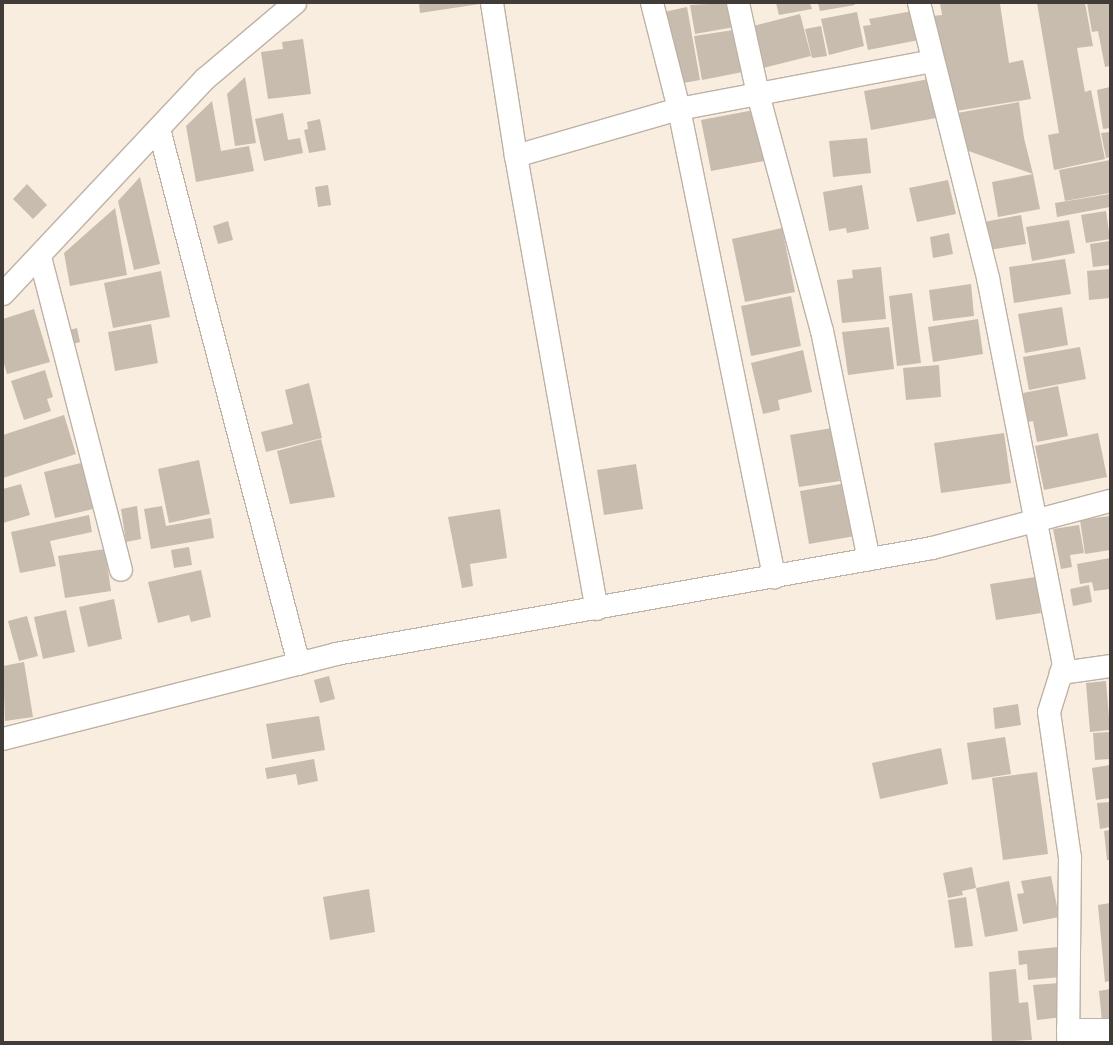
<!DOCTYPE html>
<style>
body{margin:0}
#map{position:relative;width:1113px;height:1045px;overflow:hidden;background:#f9eddf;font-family:Roboto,sans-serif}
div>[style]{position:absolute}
.building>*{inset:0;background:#c8bcaf}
.roads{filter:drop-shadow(1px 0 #bdb2a5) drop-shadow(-1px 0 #bdb2a5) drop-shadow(0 1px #bdb2a5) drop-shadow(0 -1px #bdb2a5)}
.minor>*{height:22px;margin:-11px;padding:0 11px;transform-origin:11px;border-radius:11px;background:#fff}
span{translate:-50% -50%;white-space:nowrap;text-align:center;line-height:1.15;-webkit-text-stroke:3px #fff;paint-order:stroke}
.frame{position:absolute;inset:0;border:4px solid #413c37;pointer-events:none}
</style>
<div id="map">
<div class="building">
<div style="clip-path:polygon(419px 3px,480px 3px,480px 4px,420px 13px)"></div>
<div style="clip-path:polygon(727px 3px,728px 10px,737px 9px,740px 26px,695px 34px,690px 5px)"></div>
<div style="clip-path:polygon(776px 3px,810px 3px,812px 9px,779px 15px)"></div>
<div style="clip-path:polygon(818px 3px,854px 3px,855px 5px,820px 11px)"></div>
<div style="clip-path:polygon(940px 3px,1000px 4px,1009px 63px,1023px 60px,1031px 99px,950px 112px,933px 16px,942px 15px)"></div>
<div style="clip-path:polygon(1037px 3px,1085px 3px,1093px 46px,1077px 48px,1085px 92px,1091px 90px,1105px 159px,1054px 170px,1048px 135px,1059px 133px)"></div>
<div style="clip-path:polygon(1087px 3px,1110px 3px,1110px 66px,1105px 67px,1098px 31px,1092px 32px)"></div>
<div style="clip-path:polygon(687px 7px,700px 80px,678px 84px,664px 12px)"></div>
<div style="clip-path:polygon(918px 10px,924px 39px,868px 50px,863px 26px,871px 25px,869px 19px)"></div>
<div style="clip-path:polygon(857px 12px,864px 46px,829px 55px,821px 19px)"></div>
<div style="clip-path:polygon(800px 14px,811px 56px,759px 69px,749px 27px)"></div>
<div style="clip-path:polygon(821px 26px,827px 56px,812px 58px,805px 29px)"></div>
<div style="clip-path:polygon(740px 29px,748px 71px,702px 80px,694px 36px)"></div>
<div style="clip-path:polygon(303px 39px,311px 94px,268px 99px,261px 52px,283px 49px,282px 42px)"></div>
<div style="clip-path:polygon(245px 77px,256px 143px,235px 146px,227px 94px)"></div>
<div style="clip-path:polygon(929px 79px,936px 118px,871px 130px,864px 91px)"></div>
<div style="clip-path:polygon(1110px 87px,1110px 128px,1103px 129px,1097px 90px)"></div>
<div style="clip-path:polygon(212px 101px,221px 151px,249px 146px,254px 171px,196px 182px,186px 126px)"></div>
<div style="clip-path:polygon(1019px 102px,1024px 138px,1033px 174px,963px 149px,957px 113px)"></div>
<div style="clip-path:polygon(754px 110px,764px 161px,711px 171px,701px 120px)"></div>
<div style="clip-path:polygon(283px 113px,288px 140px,300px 138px,303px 153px,264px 161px,255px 119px)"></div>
<div style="clip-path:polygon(320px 119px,326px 150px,309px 153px,304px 130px,308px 129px,307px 122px)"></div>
<div style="clip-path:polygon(1110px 132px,1110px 157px,1106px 158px,1101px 133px)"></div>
<div style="clip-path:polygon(867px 138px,871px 173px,833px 177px,829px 141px)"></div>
<div style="clip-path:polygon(1110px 160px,1110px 193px,1065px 201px,1059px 170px)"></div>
<div style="clip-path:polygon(1033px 174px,1040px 209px,998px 217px,992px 182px)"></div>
<div style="clip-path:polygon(140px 177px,160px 264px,134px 270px,118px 201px)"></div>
<div style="clip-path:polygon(948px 180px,956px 214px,917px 222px,909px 188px)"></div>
<div style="clip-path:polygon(27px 184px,47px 205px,33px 219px,13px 199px)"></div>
<div style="clip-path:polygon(328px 185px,331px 205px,318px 207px,315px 187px)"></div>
<div style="clip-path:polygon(862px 185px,869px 229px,847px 233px,846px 228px,829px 231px,823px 192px)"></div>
<div style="clip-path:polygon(1110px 194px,1110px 207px,1057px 217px,1055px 203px)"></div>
<div style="clip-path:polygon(115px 208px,127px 275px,70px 286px,64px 253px)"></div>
<div style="clip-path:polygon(1106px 211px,1110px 239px,1086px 243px,1081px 215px)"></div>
<div style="clip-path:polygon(1021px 215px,1026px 244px,989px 250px,984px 222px)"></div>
<div style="clip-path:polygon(1069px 220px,1075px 253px,1032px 261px,1026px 227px)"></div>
<div style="clip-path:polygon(228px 221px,233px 240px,218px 244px,213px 226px)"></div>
<div style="clip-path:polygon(782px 228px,795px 292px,745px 302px,732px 239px)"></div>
<div style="clip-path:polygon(949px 233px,953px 254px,933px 258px,930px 237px)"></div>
<div style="clip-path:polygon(1110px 241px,1110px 265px,1093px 267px,1090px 244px)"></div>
<div style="clip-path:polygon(1065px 259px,1071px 294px,1014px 303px,1009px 267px)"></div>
<div style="clip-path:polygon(881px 267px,886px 319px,842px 323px,837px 280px,853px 278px,852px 270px)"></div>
<div style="clip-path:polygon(1110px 269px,1110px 298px,1089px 300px,1087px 271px)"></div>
<div style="clip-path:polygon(161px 271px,170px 317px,113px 328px,104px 283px)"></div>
<div style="clip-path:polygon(971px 284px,974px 316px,933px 321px,929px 290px)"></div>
<div style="clip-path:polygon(912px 293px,921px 363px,897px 366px,889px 296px)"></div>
<div style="clip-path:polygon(791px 296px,801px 346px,751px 356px,741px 306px)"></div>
<div style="clip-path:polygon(1062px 307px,1068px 345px,1025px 353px,1018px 314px)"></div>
<div style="clip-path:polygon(34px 309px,50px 362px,7px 374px,3px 360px,3px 319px)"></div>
<div style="clip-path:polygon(978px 319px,983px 354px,933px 362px,928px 327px)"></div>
<div style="clip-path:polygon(151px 324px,158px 363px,115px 371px,108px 332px)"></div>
<div style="clip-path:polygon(889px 327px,894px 369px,848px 375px,842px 332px)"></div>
<div style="clip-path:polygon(77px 328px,80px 342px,70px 345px,66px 331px)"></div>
<div style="clip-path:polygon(1080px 347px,1086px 379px,1029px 390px,1023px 357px)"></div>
<div style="clip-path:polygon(803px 350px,812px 392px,778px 400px,780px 410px,763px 414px,751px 363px)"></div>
<div style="clip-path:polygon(939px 365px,941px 397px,906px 400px,903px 368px)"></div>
<div style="clip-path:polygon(45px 370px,53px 397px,47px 399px,51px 411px,24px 420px,11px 381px)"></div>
<div style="clip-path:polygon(309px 383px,322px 438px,266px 452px,261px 432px,293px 424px,285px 390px)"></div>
<div style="clip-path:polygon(1058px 386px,1068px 436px,1037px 442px,1033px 421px,1028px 422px,1023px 393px)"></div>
<div style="clip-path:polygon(64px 415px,76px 454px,3px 478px,3px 435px)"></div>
<div style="clip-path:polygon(832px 428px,840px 481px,799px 487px,790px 435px)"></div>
<div style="clip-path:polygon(1004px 433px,1011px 483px,941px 493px,934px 443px)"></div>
<div style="clip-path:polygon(1098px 433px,1107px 477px,1044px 490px,1035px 446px)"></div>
<div style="clip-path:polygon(321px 439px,335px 497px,290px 504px,277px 451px)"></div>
<div style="clip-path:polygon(199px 460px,210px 514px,169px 523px,158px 469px)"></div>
<div style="clip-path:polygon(81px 463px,93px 509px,55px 518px,44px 472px)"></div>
<div style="clip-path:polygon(636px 464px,643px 509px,604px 515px,597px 470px)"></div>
<div style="clip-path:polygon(847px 483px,855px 536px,809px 544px,800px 491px)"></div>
<div style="clip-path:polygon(21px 484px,30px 515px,3px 523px,3px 489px)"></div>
<div style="clip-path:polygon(137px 506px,141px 539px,126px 542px,121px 509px)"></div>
<div style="clip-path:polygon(162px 506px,166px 526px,211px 518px,214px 538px,151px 549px,144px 509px)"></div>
<div style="clip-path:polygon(500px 509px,507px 558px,470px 564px,473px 586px,462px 588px,448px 517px)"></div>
<div style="clip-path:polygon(89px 515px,92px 532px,50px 541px,56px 566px,20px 573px,11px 532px)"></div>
<div style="clip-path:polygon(1110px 516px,1110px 550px,1085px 554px,1080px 520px)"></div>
<div style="clip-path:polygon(1079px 525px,1084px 553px,1070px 555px,1072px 567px,1061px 569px,1053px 529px)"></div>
<div style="clip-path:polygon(189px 547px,192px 565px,174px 568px,171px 550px)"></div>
<div style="clip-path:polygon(105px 549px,111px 591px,65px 598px,58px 556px)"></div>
<div style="clip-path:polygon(1110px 558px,1110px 589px,1094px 591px,1092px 582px,1080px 584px,1077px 564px)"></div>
<div style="clip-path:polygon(201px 570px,211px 617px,191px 622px,189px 615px,158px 623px,148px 582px)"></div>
<div style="clip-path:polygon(1035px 577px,1041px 613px,996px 620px,990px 584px)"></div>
<div style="clip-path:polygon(1089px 585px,1092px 602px,1073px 606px,1070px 589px)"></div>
<div style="clip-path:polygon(114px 599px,122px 639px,88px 647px,79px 607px)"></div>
<div style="clip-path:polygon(66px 610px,75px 652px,43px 659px,34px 617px)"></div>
<div style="clip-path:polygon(27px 616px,38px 656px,19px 661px,8px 621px)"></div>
<div style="clip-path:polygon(24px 662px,33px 717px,5px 721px,3px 666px)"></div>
<div style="clip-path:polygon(329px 676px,335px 699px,320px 703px,314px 680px)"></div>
<div style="clip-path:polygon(1106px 681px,1110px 730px,1090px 732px,1086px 683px)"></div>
<div style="clip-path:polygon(1018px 704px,1021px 725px,995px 729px,993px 708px)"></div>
<div style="clip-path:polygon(319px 716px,325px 750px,272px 759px,266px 724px)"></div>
<div style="clip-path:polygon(1110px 732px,1110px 759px,1095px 760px,1093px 733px)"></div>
<div style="clip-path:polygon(1005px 737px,1011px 774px,972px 780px,967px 743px)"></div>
<div style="clip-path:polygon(941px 748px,948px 784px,880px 799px,872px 763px)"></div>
<div style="clip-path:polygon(314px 759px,318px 781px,298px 785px,296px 774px,267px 779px,265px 768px)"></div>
<div style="clip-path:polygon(1110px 765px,1110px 798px,1096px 800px,1092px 768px)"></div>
<div style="clip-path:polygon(1037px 772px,1048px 854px,1003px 860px,992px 778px)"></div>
<div style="clip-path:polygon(1110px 802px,1110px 827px,1100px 829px,1097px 803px)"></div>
<div style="clip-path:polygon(1110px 830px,1110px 860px,1107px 860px,1104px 831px)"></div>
<div style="clip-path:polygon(972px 867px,976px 888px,962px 891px,963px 895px,948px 898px,943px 873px)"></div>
<div style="clip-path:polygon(1051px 876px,1059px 917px,1023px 924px,1017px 894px,1024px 893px,1021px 881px)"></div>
<div style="clip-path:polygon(1009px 881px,1018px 931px,985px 937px,976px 888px)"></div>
<div style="clip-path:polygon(369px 889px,375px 932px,330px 940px,323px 897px)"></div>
<div style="clip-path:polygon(966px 897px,973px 946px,955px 948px,948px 900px)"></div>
<div style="clip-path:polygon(1110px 903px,1110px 981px,1105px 982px,1098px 905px)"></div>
<div style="clip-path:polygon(1058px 947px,1061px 977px,1028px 980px,1027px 964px,1019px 965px,1018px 951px)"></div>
<div style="clip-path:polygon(1016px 969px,1019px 1003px,1028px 1002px,1032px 1040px,992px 1042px,989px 972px)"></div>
<div style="clip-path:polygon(1059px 983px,1063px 1017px,1037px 1020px,1033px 985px)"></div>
<div style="clip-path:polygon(1110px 989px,1110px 1020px,1102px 1021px,1099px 991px)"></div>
</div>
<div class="roads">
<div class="minor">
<div style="left:492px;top:3px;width:155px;rotate:81.1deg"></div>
<div style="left:516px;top:156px;width:460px;rotate:79.9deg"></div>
<div style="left:652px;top:3px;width:109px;rotate:75.7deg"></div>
<div style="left:679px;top:109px;width:478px;rotate:78.5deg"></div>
<div style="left:738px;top:3px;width:93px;rotate:77.6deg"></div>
<div style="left:758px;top:94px;width:245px;rotate:74.9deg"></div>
<div style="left:822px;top:331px;width:233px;rotate:78.4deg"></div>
<div style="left:919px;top:3px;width:284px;rotate:75.9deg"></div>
<div style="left:988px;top:278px;width:393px;rotate:78.9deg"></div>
<div style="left:1064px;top:664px;width:50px;rotate:107.4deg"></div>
<div style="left:1049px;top:712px;width:148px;rotate:81.8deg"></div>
<div style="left:1070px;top:858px;width:184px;rotate:90.6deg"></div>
<div style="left:159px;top:129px;width:553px;rotate:75.34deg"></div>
<div style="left:516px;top:156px;width:170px;rotate:-16.1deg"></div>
<div style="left:679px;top:109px;width:258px;rotate:-10.7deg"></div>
<div style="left:40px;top:257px;width:323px;rotate:75.5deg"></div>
<div style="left:3px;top:294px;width:295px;rotate:-46.8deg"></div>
<div style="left:205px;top:79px;width:118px;rotate:-40.2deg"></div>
<div style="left:1061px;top:673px;width:49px;rotate:-8.1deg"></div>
<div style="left:3px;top:739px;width:344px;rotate:-14.3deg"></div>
<div style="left:336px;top:654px;width:605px;rotate:-10.08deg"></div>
<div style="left:932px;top:548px;width:184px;rotate:-14.8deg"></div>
<div style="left:1068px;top:1030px;width:42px"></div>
</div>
</div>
<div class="frame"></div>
</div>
